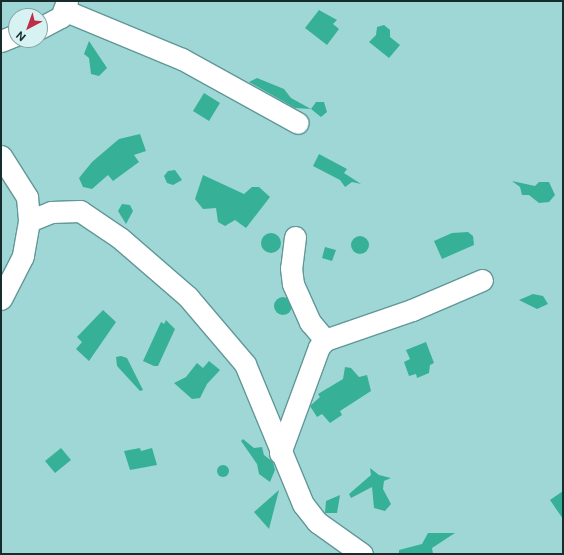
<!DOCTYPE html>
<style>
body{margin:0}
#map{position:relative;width:564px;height:555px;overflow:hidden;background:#9fd7d7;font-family:"Public Sans",sans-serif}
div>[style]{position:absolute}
.building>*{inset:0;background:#36b097}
.round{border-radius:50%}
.roads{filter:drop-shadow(1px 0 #619797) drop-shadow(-1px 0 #619797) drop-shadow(0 1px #619797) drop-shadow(0 -1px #619797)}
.minor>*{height:21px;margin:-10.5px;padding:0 10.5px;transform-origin:10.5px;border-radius:10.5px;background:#fff}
span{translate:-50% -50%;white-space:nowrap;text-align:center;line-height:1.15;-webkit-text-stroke:3.5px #d6f2f2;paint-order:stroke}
.frame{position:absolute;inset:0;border:2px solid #172d2d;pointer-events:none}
.north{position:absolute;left:8px;top:8px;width:40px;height:40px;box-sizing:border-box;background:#d6f2f2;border:1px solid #8aa3a3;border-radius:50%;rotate:221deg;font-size:11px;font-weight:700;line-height:16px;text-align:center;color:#172d2d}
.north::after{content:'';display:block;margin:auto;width:14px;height:18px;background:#bf2e48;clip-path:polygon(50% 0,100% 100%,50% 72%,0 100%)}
</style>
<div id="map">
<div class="building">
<div style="clip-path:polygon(319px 10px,337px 20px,333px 24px,339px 29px,327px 45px,305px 28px)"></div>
<div style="clip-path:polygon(384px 25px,390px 30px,390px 37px,400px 45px,389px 58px,369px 42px,376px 35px,377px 27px)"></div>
<div style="clip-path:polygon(89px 41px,107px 68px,99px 76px,91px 74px,89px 58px,84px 54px)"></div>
<div style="clip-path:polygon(257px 78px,284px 89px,291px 98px,311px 109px,316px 102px,324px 102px,327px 112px,321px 117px,311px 109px,295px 108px,249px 82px)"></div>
<div style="clip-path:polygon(204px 93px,220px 103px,209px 121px,193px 111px)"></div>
<div style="clip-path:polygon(140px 134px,146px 151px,134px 155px,139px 162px,113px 181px,108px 175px,92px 189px,83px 187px,79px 178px,92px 162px,119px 139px)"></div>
<div style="clip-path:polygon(319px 154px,347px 169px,344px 173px,361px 184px,352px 182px,345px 187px,340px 180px,313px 166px)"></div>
<div style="clip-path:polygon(175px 170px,182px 180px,173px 185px,167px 183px,164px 176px,168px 171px)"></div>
<div style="clip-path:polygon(203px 175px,244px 194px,252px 187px,259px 187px,270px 197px,246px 228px,235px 220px,225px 226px,218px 222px,216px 208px,203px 209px,195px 199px)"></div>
<div style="clip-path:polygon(512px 181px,535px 186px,539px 182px,549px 182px,555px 195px,549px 202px,539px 203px,529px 195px,522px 195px,520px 187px)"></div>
<div style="clip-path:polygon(122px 204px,130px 205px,133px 211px,126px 224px,118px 211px)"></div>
<div style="clip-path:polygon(468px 232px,473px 236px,474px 245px,442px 259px,434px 241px,452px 233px)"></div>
<div class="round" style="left:261px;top:233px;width:20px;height:20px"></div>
<div class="round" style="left:351px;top:236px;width:18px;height:18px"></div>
<div style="clip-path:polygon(325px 247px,336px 250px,332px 261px,322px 258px)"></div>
<div style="clip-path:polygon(533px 294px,543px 296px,548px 304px,537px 309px,519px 300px)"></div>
<div class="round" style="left:274px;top:297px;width:18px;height:18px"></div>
<div style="clip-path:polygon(103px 310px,116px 322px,89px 361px,76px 349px,82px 342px,77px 337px)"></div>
<div style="clip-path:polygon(166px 320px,175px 329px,158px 366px,154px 366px,143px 361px,161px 322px,164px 324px)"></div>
<div style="clip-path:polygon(426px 342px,434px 363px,430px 365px,429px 373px,417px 378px,416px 374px,409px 376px,404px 362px,410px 359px,406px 350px)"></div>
<div style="clip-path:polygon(121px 356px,127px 358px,143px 390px,140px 391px,117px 366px,116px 357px)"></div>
<div style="clip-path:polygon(209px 361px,220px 370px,207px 384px,200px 398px,192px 399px,174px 383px,186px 377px,197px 363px,203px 368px)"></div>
<div style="clip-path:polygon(345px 367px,351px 368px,359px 377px,367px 375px,371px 391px,340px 411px,342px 415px,330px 423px,322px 414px,317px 417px,310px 406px,320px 397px,318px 394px,343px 379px)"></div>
<div style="clip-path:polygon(243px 439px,254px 448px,262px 447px,264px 455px,273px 462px,275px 470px,270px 482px,259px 474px,257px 464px,241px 441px)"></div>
<div style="clip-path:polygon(61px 448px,71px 460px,55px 473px,45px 461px)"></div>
<div style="clip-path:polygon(140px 448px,141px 451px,152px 448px,157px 465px,130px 470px,124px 451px)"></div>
<div class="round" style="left:217px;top:465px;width:12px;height:12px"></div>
<div style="clip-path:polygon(370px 468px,379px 475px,391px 478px,384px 481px,383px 489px,391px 504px,385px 511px,374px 508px,372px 487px,351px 498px,349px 494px,371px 475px)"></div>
<div style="clip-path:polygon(279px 490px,269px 529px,254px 512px)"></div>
<div style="clip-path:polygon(563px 491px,563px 519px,550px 500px)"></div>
<div style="clip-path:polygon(340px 495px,337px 513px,325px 513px,326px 501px)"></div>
<div style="clip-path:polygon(428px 533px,455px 533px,432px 548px,433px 554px,399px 554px,399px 550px,422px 544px)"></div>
</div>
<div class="roads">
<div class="minor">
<div style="left:66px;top:11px;width:126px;rotate:22.5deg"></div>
<div style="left:182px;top:59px;width:132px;rotate:28.9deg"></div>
<div style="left:40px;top:28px;width:24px;rotate:-28deg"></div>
<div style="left:61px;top:17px;width:17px;rotate:-69deg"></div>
<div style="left:1px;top:41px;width:16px;rotate:-22deg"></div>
<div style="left:1px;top:156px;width:49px;rotate:57.6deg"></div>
<div style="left:27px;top:197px;width:24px;rotate:85deg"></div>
<div style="left:29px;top:221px;width:36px;rotate:100deg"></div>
<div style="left:23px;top:256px;width:48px;rotate:117.1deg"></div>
<div style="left:29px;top:221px;width:24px;rotate:-22deg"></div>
<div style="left:51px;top:212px;width:29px;rotate:-2deg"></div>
<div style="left:80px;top:211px;width:48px;rotate:34deg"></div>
<div style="left:120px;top:238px;width:90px;rotate:40.9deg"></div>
<div style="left:188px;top:297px;width:88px;rotate:49.6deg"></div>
<div style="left:245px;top:364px;width:152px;rotate:67.5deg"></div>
<div style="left:303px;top:504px;width:23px;rotate:52deg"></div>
<div style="left:317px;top:522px;width:55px;rotate:35.4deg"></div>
<div style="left:295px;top:237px;width:31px;rotate:97deg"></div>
<div style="left:291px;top:268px;width:16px;rotate:83deg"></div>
<div style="left:293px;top:284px;width:42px;rotate:65.9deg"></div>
<div style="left:310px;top:322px;width:23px;rotate:50deg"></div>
<div style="left:280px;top:453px;width:113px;rotate:-69.8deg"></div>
<div style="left:319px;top:347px;width:9px;rotate:-49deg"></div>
<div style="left:325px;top:340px;width:92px;rotate:-19deg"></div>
<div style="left:412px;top:310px;width:76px;rotate:-23.2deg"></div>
</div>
</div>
<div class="frame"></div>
<div class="north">N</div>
</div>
